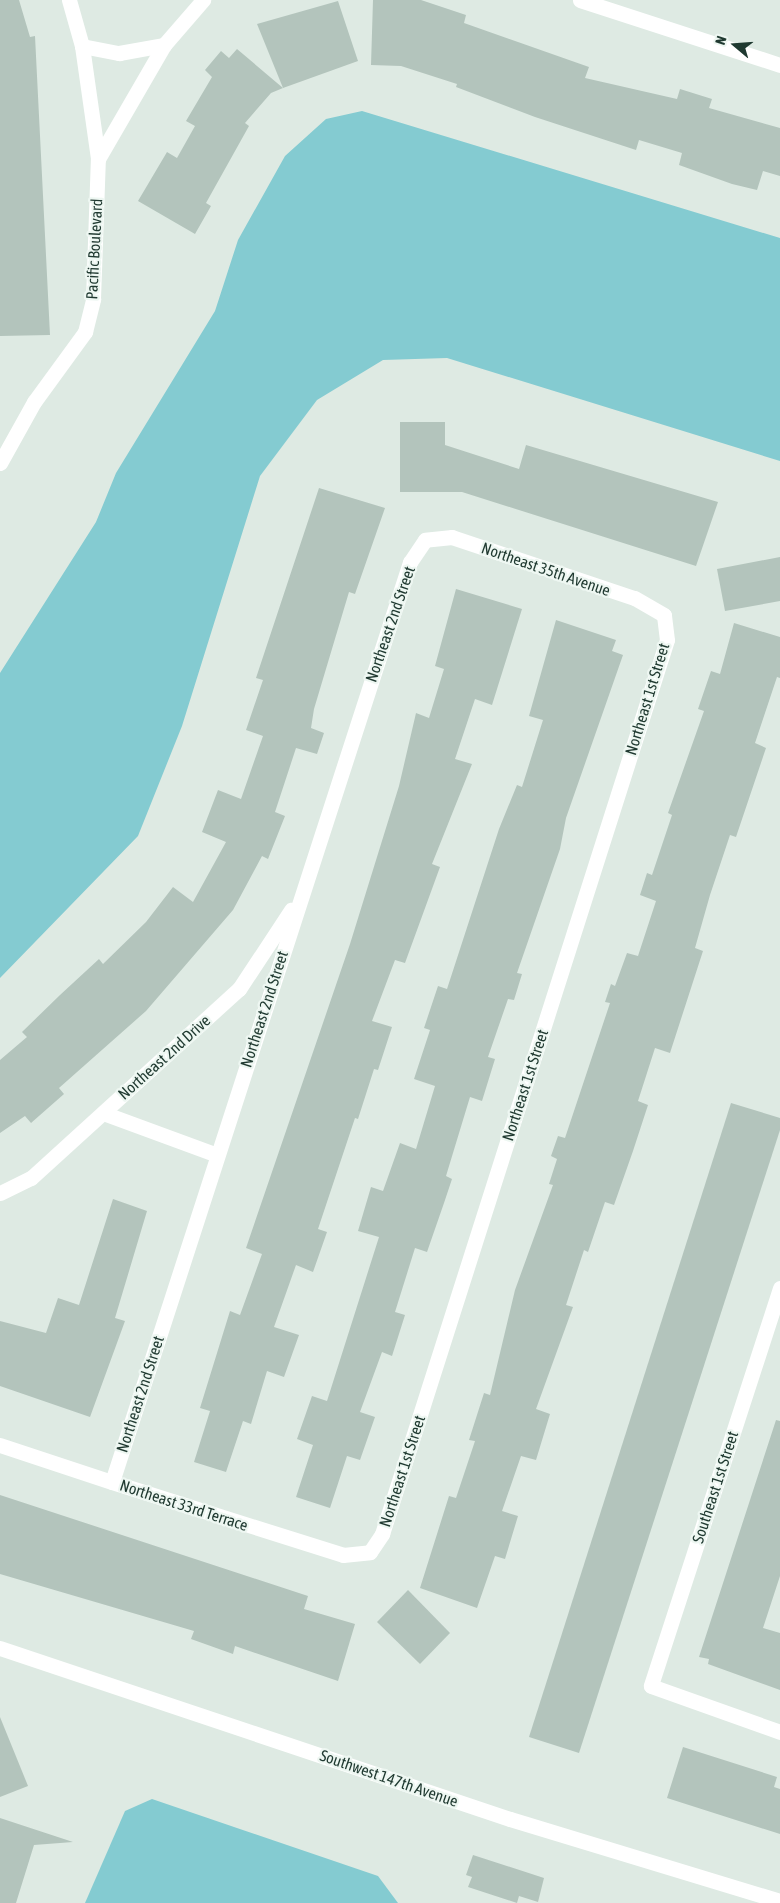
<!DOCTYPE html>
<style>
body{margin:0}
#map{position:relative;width:780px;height:1903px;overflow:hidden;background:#deeae3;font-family:"Asap Condensed",sans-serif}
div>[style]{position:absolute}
.water>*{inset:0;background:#84cbd1}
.building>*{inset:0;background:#b3c4bc}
.minor>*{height:15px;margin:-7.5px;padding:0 7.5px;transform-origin:7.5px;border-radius:7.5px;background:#fff}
.tertiary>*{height:15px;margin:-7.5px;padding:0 7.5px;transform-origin:7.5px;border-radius:7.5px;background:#fff}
span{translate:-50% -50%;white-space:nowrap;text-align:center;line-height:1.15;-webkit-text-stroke:4.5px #eef7f2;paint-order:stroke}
.street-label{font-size:16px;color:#1f3930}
.north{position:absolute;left:710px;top:20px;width:50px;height:50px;-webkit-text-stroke:4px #eef7f2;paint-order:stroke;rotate:288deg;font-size:14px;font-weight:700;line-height:20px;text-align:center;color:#1f3930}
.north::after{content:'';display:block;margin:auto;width:18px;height:22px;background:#1f3930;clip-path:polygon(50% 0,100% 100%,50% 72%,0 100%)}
</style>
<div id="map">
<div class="water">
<div style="clip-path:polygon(362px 111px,780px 238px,780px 461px,447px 358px,383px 360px,317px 400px,260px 476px,182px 726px,138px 836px,0 978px,0 673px,96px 522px,116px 473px,215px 311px,238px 240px,285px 156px,326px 119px)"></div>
<div style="clip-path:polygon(152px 1799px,378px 1876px,398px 1903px,85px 1903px,125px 1811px)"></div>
</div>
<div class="building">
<div style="clip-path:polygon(0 0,19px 0,30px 37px,35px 36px,50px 335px,0 336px)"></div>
<div style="clip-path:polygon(373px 0,421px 0,466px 15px,464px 23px,589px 67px,585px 78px,677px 99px,680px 89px,712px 99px,709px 108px,780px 128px,780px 176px,763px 171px,757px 190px,732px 184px,679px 165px,682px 153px,639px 140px,636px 150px,535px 117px,456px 87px,457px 84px,401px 66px,371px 65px)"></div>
<div style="clip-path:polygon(338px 1px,358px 61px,283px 88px,257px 24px)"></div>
<div style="clip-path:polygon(237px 49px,283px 88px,271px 93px,245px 123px,249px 126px,206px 203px,211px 206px,195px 234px,138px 201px,167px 152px,177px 158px,195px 126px,186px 121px,212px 77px,205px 70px,221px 51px,229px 58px)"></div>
<div style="clip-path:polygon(400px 422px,445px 422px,445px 445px,519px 469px,526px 445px,718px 502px,696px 566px,462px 492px,400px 492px)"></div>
<div style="clip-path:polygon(319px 488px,385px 508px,355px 594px,349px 592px,314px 709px,311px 728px,324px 733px,317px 754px,296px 748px,275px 812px,285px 816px,268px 859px,262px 856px,233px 910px,146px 1011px,59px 1088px,64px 1094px,31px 1123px,25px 1116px,0 1133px,0 1060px,27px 1037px,22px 1032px,60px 995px,99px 959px,103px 964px,146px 922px,173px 887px,193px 902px,226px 842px,202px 832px,218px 790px,241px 799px,263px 736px,246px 730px,263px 680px,256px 678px)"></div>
<div style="clip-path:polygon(780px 557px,780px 601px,725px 611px,717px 569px)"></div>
<div style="clip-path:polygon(456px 589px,522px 609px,492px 705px,475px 699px,455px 759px,472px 764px,432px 864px,440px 867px,405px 963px,395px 960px,372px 1021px,392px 1027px,378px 1070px,374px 1069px,358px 1119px,355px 1118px,318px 1229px,327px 1232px,313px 1272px,296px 1265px,274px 1327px,299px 1335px,284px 1377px,267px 1371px,251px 1424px,243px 1421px,226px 1472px,194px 1462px,210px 1411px,200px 1408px,230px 1311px,240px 1315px,262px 1254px,246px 1248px,350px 944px,399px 786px,416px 713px,429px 718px,444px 669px,435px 666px)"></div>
<div style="clip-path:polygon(556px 620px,616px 640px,612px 651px,623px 655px,566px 818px,560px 849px,517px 973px,522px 974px,514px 1000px,508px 999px,488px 1057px,495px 1059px,482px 1101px,470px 1097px,446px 1176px,452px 1179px,444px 1203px,427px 1252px,415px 1248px,395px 1312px,405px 1315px,392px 1356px,382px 1352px,360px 1412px,375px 1417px,360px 1460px,347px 1456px,330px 1508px,296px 1497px,313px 1445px,297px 1439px,312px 1396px,327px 1401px,379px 1237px,358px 1231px,371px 1187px,383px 1191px,400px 1143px,416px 1149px,435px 1086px,414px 1079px,430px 1030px,424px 1028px,438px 986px,447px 989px,499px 829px,517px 785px,522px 787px,543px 720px,529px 716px)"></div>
<div style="clip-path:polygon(734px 623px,780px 637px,780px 678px,777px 677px,755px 743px,766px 748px,736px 837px,730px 835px,710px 895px,695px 948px,703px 951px,670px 1053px,655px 1048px,638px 1101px,648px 1105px,633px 1151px,614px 1205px,605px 1202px,588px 1252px,584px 1250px,566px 1305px,573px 1307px,536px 1409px,550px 1414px,536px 1460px,521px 1456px,502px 1511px,518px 1516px,505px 1559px,495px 1556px,477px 1608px,420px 1588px,449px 1496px,456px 1498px,475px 1441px,469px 1440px,484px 1393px,490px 1395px,515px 1290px,553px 1185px,549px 1184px,557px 1159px,551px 1156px,558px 1136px,565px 1138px,610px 1003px,605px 1002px,611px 984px,615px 986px,627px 953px,638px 956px,656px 901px,640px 895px,647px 873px,652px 875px,672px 815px,668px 813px,704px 711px,698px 709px,711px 671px,720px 674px)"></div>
<div style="clip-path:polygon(731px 1103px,780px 1118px,780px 1130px,579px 1753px,529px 1737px)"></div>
<div style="clip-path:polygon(113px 1199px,147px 1211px,115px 1318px,125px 1321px,90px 1417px,0 1386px,0 1321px,46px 1333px,58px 1298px,79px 1305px)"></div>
<div style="clip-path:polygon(776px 1420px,780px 1421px,780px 1576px,763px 1628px,780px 1633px,780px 1690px,708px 1664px,709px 1659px,699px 1657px)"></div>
<div style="clip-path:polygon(0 1495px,308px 1596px,304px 1609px,355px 1624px,338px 1681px,235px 1646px,233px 1654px,191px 1639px,194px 1631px,0 1574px)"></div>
<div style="clip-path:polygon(408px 1590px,450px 1633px,420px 1664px,377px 1622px)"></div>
<div style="clip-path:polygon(0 1717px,28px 1786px,0 1797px)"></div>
<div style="clip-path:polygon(683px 1747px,777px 1777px,774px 1787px,780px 1789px,780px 1834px,667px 1798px)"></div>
<div style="clip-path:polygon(0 1818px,73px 1842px,34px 1845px,16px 1903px,0 1903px)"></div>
<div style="clip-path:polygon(473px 1855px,544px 1878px,538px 1902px,519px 1896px,517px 1903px,468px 1887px,472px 1877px,466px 1875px)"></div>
</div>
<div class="minor">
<div style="left:69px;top:0;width:48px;rotate:74.2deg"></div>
<div style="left:82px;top:46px;width:114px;rotate:81.9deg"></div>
<div style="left:98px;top:159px;width:132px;rotate:-59.9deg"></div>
<div style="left:164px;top:45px;width:60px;rotate:-49.1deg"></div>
<div style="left:580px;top:0;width:210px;rotate:18deg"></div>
<div style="left:82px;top:46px;width:38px;rotate:11deg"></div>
<div style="left:119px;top:53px;width:46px;rotate:-10.1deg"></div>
<div style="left:0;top:463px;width:70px;rotate:-60.9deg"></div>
<div style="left:34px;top:402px;width:87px;rotate:-53.9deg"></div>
<div style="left:85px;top:332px;width:34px;rotate:-76deg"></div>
<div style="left:93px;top:299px;width:140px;rotate:-88deg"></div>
<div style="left:103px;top:1113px;width:121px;rotate:20.2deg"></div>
<div style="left:0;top:1193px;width:34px;rotate:-26deg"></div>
<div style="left:31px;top:1178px;width:281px;rotate:-42.3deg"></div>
<div style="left:239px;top:989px;width:95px;rotate:-56.6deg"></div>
<div style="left:780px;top:1288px;width:418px;rotate:108deg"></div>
<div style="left:651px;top:1686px;width:137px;rotate:19.6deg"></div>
<div style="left:0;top:1445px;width:118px;rotate:18.3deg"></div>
<div style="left:112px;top:1482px;width:242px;rotate:17.5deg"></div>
<div style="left:343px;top:1555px;width:27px;rotate:-6deg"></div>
<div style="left:370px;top:1552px;width:22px;rotate:-56deg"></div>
<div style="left:382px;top:1534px;width:938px;rotate:-72.32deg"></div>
<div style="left:667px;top:640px;width:25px;rotate:-97deg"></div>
<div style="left:664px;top:615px;width:34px;rotate:-150deg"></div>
<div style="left:634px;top:598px;width:192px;rotate:-161.5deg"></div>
<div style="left:452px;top:537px;width:27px;rotate:174deg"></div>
<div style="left:425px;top:540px;width:27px;rotate:124deg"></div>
<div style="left:410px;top:562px;width:967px;rotate:107.95deg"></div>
</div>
<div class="tertiary">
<div style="left:0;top:1648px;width:538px;rotate:18.54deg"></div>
<div style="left:510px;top:1819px;width:282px;rotate:16.9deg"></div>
</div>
<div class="street-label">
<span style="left:94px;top:249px;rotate:-87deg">Pacific Boulevard</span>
<span style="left:546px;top:569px;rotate:19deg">Northeast 35th Avenue</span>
<span style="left:390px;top:624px;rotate:-71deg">Northeast 2nd Street</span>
<span style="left:647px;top:699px;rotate:-73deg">Northeast 1st Street</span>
<span style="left:264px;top:1009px;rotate:-72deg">Northeast 2nd Street</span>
<span style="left:164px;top:1057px;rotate:-42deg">Northeast 2nd Drive</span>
<span style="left:525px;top:1085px;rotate:-72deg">Northeast 1st Street</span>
<span style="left:140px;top:1394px;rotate:-72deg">Northeast 2nd Street</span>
<span style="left:402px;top:1471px;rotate:-72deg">Northeast 1st Street</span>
<span style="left:715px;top:1487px;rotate:-72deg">Southeast 1st Street</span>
<span style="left:184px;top:1505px;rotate:18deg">Northeast 33rd Terrace</span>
<span style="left:389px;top:1778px;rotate:19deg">Southwest 147th Avenue</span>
</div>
<div class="north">N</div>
</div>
